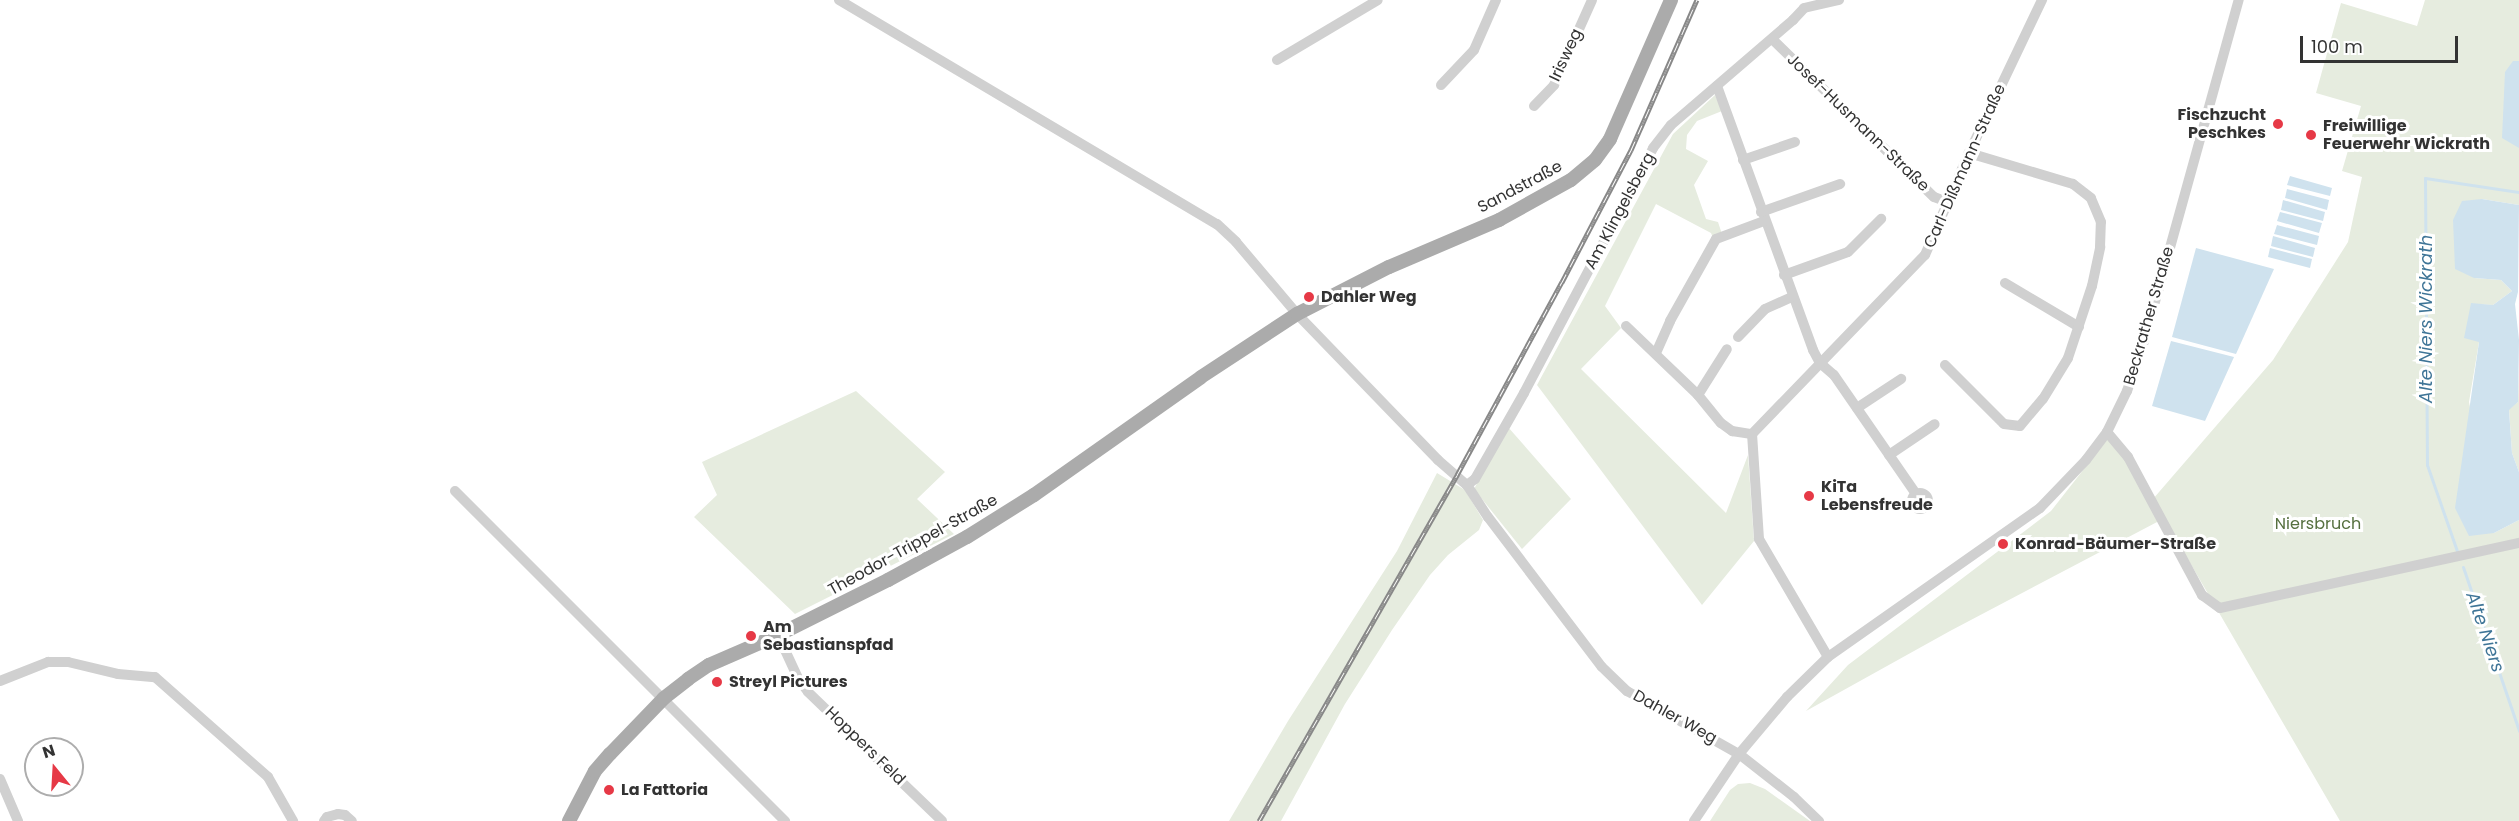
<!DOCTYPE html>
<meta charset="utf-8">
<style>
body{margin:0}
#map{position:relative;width:2519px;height:821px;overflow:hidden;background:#fff;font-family:Poppins,sans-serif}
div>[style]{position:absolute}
.green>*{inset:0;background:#e6ecdf}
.water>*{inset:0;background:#cfe2ee}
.stream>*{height:3px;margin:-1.5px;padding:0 1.5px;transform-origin:1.5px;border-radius:1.5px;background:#cfe2ee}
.minor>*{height:10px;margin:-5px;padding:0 5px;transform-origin:5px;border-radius:5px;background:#d0d0d0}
.minor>.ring{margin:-5px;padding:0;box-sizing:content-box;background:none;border:10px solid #d0d0d0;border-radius:50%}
.major>*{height:14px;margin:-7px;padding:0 7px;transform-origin:7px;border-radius:7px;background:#ababab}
.rail>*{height:5px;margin-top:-2.5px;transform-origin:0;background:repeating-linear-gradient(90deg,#fff 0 9px,#888 0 18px);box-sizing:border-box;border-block:2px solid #888}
.dots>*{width:16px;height:16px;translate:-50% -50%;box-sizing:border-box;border:3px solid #fff;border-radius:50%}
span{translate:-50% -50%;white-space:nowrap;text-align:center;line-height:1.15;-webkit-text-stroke:6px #fff;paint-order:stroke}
.street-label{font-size:16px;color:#333}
.poi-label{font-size:16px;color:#333;font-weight:700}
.right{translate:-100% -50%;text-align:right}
.left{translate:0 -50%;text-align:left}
.park-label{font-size:16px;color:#56703f}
.water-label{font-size:18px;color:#3f7597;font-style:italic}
.north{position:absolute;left:24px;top:737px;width:60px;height:60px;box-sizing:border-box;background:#fff;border:2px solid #adadad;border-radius:50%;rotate:342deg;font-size:16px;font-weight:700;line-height:24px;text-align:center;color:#333}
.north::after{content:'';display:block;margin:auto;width:21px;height:27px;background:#e63946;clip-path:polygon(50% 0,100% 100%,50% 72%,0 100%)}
.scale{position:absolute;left:2300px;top:36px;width:158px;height:27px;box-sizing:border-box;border:3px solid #333;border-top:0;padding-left:8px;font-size:18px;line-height:21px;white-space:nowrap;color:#333;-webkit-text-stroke:4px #fff;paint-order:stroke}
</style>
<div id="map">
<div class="green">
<div style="clip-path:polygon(2425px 0,2519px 0,2519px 205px,2482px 199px,2474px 278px,2501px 280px,2512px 291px,2493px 305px,2471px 304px,2479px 342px,2469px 402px,2494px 533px,2519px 520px,2519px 821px,2340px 821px,2153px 499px,2273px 360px,2348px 242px,2362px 177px,2342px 171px,2361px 106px,2316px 93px,2341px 3px,2417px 26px)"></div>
<div style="clip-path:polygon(1715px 95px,1722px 111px,1697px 121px,1687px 135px,1686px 149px,1708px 161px,1694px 185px,1706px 219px,1718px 222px,1722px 234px,1713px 238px,1711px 233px,1656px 204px,1605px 306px,1621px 328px,1581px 369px,1726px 513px,1748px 455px,1754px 541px,1702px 605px,1537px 385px,1673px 134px)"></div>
<div style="clip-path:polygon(2519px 367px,2519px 472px,2512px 453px,2509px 409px,2518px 402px)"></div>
<div style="clip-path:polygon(856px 391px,945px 472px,917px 499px,954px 534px,795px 614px,694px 517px,717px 495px,702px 462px)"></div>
<div style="clip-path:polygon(1508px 427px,1571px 499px,1522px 549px,1474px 489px)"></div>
<div style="clip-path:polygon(2113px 432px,2159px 521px,1950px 631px,1806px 711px,1848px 665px,2051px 511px)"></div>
<div style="clip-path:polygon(1437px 473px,1465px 490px,1483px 520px,1479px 530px,1448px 555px,1430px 575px,1392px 630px,1345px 704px,1281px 821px,1229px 821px,1288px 721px,1397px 551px)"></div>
<div style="clip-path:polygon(1750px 783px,1765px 789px,1810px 821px,1710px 821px,1730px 790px,1738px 784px)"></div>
</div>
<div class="water">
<div style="clip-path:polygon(2513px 61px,2519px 61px,2519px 148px,2502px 138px,2505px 72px)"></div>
<div style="clip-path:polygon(2290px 176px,2332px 188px,2330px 196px,2287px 185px)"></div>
<div style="clip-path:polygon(2287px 189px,2329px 200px,2327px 210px,2285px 198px)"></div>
<div style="clip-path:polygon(2482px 199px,2519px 205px,2518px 292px,2515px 304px,2519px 340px,2518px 402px,2509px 410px,2512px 453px,2519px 472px,2519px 520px,2494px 533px,2469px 536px,2455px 508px,2479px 342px,2464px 338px,2471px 303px,2493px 305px,2512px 291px,2501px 280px,2474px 278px,2455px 269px,2453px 220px,2462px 201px)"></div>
<div style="clip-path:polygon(2283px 200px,2325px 212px,2323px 221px,2281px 210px)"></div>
<div style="clip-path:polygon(2280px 212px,2322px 223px,2319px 233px,2277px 221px)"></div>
<div style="clip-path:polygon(2277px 225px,2319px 236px,2317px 245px,2274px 234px)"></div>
<div style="clip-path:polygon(2273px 236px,2315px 248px,2313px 257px,2271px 246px)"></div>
<div style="clip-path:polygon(2196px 248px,2274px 269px,2236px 354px,2172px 337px)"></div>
<div style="clip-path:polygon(2270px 248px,2312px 259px,2310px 268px,2268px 257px)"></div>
<div style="clip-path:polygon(2171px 341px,2234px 357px,2205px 421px,2152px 406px)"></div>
</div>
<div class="stream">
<div style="left:2457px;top:551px;width:91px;rotate:-109.2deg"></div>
<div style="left:2427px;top:465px;width:287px;rotate:-90.4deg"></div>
<div style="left:2425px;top:178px;width:95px;rotate:8.5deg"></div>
<div style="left:2463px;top:567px;width:173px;rotate:71.1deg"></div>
</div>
<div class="minor">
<div style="left:839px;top:0;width:439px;rotate:30.7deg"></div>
<div style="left:1217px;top:224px;width:26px;rotate:43deg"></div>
<div style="left:1236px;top:242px;width:94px;rotate:49.7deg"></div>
<div style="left:1297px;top:314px;width:203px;rotate:46deg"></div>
<div style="left:1438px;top:460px;width:38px;rotate:41deg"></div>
<div style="left:1467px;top:485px;width:38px;rotate:57deg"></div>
<div style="left:1488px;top:517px;width:188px;rotate:52.8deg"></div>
<div style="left:1602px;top:667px;width:35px;rotate:44deg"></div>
<div style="left:1627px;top:691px;width:129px;rotate:29.4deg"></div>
<div style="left:1739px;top:754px;width:70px;rotate:38deg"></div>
<div style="left:1794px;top:797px;width:35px;rotate:44deg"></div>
<div style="left:1772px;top:39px;width:226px;rotate:44.3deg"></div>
<div style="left:1934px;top:197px;width:15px;rotate:20deg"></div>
<div style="left:1277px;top:60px;width:117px;rotate:-30.7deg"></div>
<div style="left:1441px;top:85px;width:48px;rotate:-46.7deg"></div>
<div style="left:1474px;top:50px;width:55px;rotate:-66.3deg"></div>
<div style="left:1717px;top:86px;width:281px;rotate:70deg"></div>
<div style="left:1813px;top:350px;width:15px;rotate:62deg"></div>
<div style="left:1820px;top:363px;width:18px;rotate:41deg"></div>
<div style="left:1834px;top:375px;width:145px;rotate:55.4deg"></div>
<div style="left:1534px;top:106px;width:29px;rotate:-46deg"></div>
<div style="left:1554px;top:85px;width:93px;rotate:-65.9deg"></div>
<div style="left:1743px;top:160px;width:55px;rotate:-19.1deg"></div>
<div style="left:1761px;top:212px;width:84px;rotate:-19.5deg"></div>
<div style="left:1784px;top:275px;width:68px;rotate:-19.8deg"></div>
<div style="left:1848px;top:252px;width:47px;rotate:-45deg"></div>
<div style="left:2005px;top:283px;width:86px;rotate:30.7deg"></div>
<div style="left:1626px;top:326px;width:100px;rotate:43.8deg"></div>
<div style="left:1698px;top:395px;width:36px;rotate:51deg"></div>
<div style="left:1721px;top:423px;width:14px;rotate:36deg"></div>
<div style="left:1732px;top:431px;width:20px;rotate:9deg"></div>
<div style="left:1738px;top:337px;width:39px;rotate:-46deg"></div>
<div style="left:1765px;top:309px;width:30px;rotate:-24deg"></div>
<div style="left:1656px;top:353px;width:35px;rotate:-66deg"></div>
<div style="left:1670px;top:321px;width:94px;rotate:-60.7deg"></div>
<div style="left:1716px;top:239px;width:51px;rotate:-20.6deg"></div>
<div style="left:1945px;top:365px;width:83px;rotate:45deg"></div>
<div style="left:2004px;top:424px;width:16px;rotate:7deg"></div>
<div style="left:2020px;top:426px;width:35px;rotate:-50deg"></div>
<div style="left:2043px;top:399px;width:48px;rotate:-58.6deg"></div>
<div style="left:2068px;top:358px;width:76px;rotate:-71.6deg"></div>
<div style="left:2092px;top:286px;width:40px;rotate:-78deg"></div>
<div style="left:2100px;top:247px;width:25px;rotate:-88deg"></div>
<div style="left:2101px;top:222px;width:26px;rotate:-113deg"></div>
<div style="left:2091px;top:198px;width:23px;rotate:-142deg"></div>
<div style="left:2073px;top:184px;width:109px;rotate:-163.4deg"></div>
<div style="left:1698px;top:395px;width:54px;rotate:-57.8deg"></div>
<div style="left:1857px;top:408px;width:53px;rotate:-33.4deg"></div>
<div style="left:2107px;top:432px;width:33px;rotate:50deg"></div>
<div style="left:2128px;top:457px;width:157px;rotate:61.8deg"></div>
<div style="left:2202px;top:595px;width:22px;rotate:36deg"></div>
<div style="left:2220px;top:608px;width:306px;rotate:-12.3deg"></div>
<div style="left:1889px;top:455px;width:55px;rotate:-34deg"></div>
<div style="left:1467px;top:485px;width:10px;rotate:-37deg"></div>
<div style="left:1475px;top:479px;width:99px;rotate:-60.3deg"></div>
<div style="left:1524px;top:393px;width:277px;rotate:-62.2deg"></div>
<div style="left:1653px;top:148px;width:29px;rotate:-52deg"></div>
<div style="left:1671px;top:125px;width:161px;rotate:-40.7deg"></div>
<div style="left:1793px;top:20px;width:16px;rotate:-47deg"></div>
<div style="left:1804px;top:8px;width:36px;rotate:-13deg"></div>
<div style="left:455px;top:491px;width:467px;rotate:45deg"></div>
<div class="ring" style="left:1912px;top:493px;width:6px;height:6px"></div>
<div style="left:778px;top:635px;width:47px;rotate:65.1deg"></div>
<div style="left:798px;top:678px;width:17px;rotate:54deg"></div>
<div style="left:808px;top:692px;width:186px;rotate:43.9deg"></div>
<div style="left:1828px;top:657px;width:137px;rotate:-120.3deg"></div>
<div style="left:1759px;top:539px;width:105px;rotate:-93.8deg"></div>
<div style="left:1752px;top:434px;width:249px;rotate:-46deg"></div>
<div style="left:1925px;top:255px;width:111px;rotate:-66.7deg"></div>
<div style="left:1969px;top:153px;width:170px;rotate:-64.5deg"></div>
<div style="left:0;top:681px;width:52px;rotate:-21.6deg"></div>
<div style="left:48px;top:662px;width:20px"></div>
<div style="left:68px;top:662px;width:51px;rotate:13.5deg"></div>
<div style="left:118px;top:674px;width:37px;rotate:5deg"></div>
<div style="left:155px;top:677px;width:151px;rotate:41.5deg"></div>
<div style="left:268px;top:777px;width:51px;rotate:60.4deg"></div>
<div style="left:0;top:779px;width:46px;rotate:66.8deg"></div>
<div style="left:324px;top:821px;width:5px;rotate:-53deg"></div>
<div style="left:327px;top:817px;width:11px;rotate:-15deg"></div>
<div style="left:338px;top:814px;width:7px;rotate:8deg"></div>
<div style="left:345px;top:815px;width:9px;rotate:41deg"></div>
<div style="left:1694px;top:821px;width:81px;rotate:-56.1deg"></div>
<div style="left:1739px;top:754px;width:75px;rotate:-49.9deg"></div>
<div style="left:1787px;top:697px;width:57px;rotate:-44.3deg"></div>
<div style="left:1828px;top:657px;width:259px;rotate:-35.1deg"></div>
<div style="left:2040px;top:508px;width:66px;rotate:-46.2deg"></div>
<div style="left:2086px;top:460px;width:35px;rotate:-53deg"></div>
<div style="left:2107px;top:432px;width:46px;rotate:-64deg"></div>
<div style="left:2127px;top:391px;width:49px;rotate:-70.8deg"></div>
<div style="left:2143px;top:345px;width:358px;rotate:-74.5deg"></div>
</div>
<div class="major">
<div style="left:569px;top:821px;width:56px;rotate:-62.5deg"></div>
<div style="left:595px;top:771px;width:23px;rotate:-49deg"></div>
<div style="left:610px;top:754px;width:78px;rotate:-46deg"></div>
<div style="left:664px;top:698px;width:31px;rotate:-38deg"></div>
<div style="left:688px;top:679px;width:25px;rotate:-34deg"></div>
<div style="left:709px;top:665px;width:75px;rotate:-23.5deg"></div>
<div style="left:778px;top:635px;width:123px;rotate:-26.6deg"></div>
<div style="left:888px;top:580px;width:90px;rotate:-28.6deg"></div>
<div style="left:967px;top:537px;width:79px;rotate:-32.1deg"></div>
<div style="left:1034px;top:495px;width:204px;rotate:-35.2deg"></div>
<div style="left:1201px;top:377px;width:115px;rotate:-33.3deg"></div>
<div style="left:1297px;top:314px;width:103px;rotate:-27.1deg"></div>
<div style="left:1389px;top:267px;width:120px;rotate:-23.1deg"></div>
<div style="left:1499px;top:220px;width:82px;rotate:-29.1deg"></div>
<div style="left:1571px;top:180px;width:31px;rotate:-40deg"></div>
<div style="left:1595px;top:160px;width:26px;rotate:-54deg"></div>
<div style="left:1610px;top:139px;width:152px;rotate:-66.3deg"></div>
</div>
<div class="rail">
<div style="left:1259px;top:821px;width:399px;rotate:-60.2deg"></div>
<div style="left:1457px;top:475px;width:220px;rotate:-61.5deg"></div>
<div style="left:1562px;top:282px;width:149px;rotate:-62.4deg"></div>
<div style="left:1631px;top:150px;width:164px;rotate:-66.3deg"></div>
</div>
<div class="dots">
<div style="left:2278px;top:124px;background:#e63946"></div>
<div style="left:2311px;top:135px;background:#e63946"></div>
<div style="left:1309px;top:297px;background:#e63946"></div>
<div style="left:1809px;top:496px;background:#e63946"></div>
<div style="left:2003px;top:544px;background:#e63946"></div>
<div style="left:751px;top:636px;background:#e63946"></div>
<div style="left:717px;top:682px;background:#e63946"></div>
<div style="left:609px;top:790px;background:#e63946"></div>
</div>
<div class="street-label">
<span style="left:1566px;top:55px;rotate:-65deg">Irisweg</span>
<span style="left:1858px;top:123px;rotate:44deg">Josef-Husmann-Straße</span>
<span style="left:1965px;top:166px;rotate:-66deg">Carl-Dißmann-Straße</span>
<span style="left:1520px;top:187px;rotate:-28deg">Sandstraße</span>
<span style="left:1620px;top:211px;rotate:-62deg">Am Klingelsberg</span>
<span style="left:2149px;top:316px;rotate:-74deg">Beckrather Straße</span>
<span style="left:913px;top:545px;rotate:-29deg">Theodor-Trippel-Straße</span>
<span style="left:1675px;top:717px;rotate:29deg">Dahler Weg</span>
<span style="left:865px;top:746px;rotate:44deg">Hoppers Feld</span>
</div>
<div class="poi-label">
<span class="right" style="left:2266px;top:124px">Fischzucht<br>Peschkes</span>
<span class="left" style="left:2323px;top:135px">Freiwillige<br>Feuerwehr Wickrath</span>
<span class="left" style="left:1321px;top:297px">Dahler Weg</span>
<span class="left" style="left:1821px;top:496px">KiTa<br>Lebensfreude</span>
<span class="left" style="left:2015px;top:544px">Konrad-Bäumer-Straße</span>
<span class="left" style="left:763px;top:636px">Am<br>Sebastianspfad</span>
<span class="left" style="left:729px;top:682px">Streyl Pictures</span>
<span class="left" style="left:621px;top:790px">La Fattoria</span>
</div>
<div class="park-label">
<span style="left:2318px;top:524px">Niersbruch</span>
</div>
<div class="water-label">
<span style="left:2426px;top:319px;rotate:-90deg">Alte Niers Wickrath</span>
<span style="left:2485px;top:632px;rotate:71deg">Alte Niers</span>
</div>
<div class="north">N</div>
<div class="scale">100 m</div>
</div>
